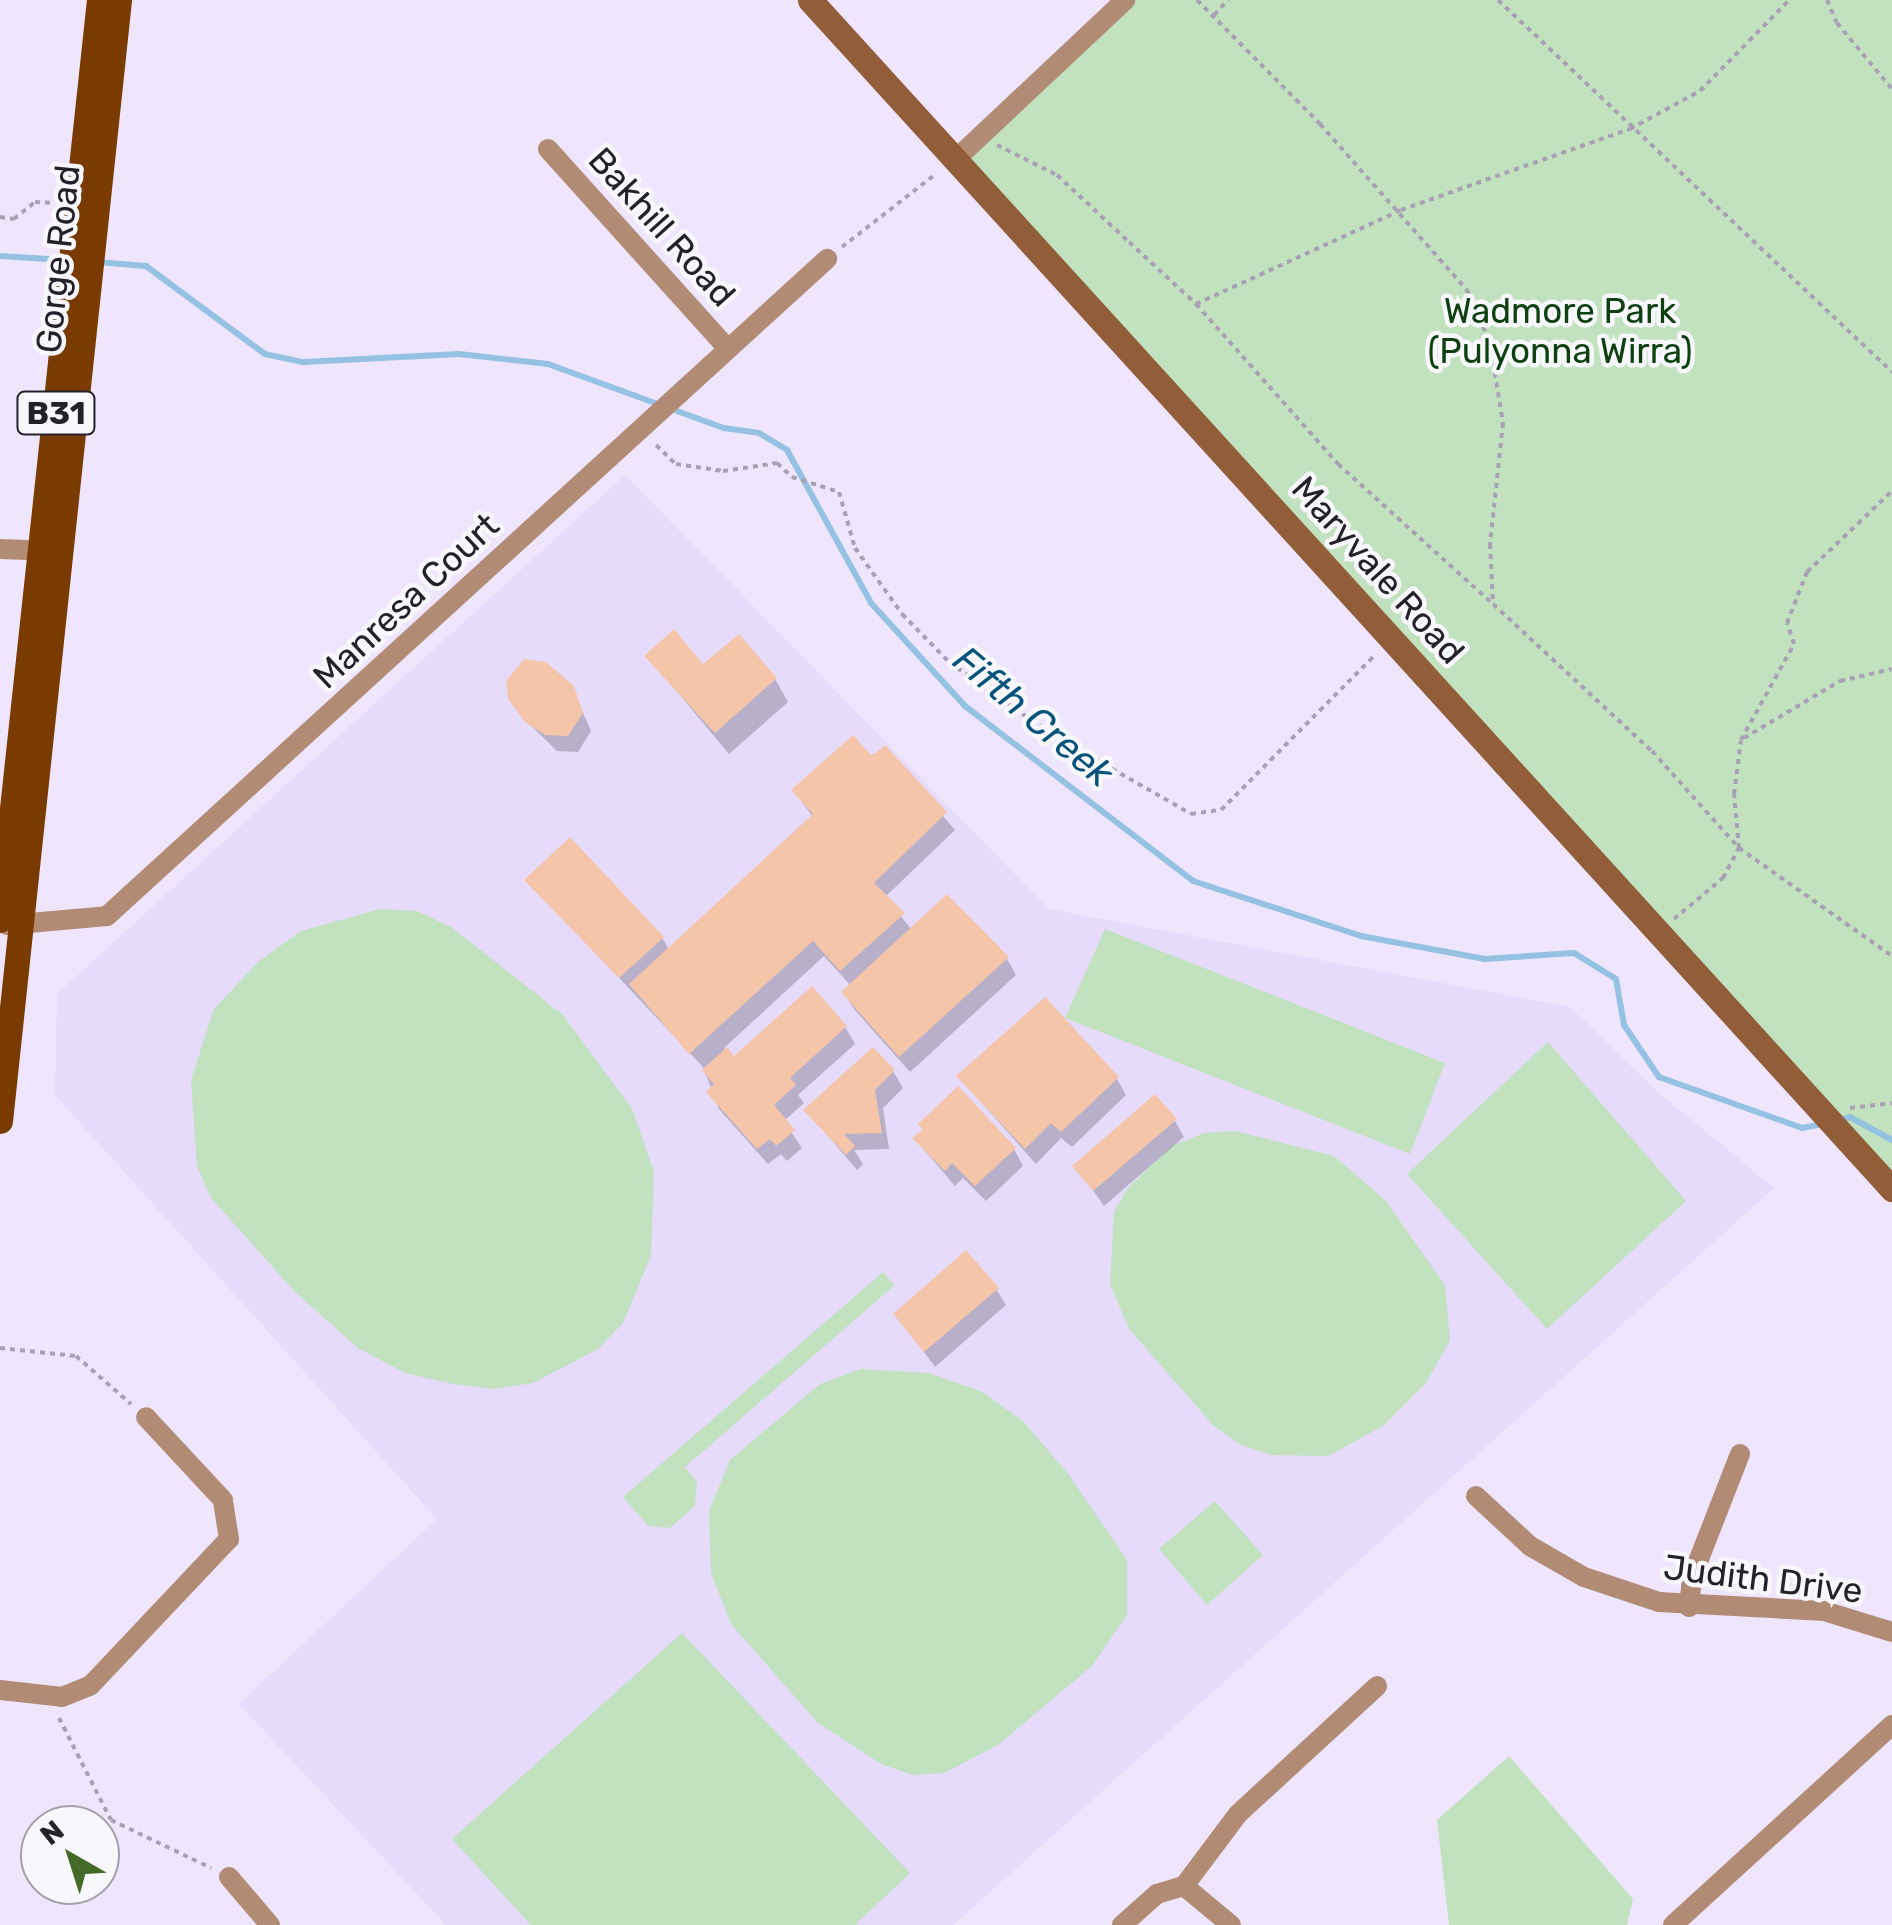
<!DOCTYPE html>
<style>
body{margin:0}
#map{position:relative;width:1892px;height:1925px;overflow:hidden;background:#efe6fe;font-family:Rubik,sans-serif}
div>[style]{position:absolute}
.built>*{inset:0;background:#e6dbfa}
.green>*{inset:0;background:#c1e1bf}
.shadow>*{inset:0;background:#0003}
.stream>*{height:6px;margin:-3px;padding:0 3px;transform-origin:3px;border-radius:3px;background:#95c1e2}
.building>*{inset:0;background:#f5c5aa}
.path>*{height:4px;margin-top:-2px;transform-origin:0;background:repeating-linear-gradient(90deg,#a8a1b3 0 5px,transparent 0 10px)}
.street>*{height:20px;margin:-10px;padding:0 10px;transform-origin:10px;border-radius:10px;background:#b18b74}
.secondary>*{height:25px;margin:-12.5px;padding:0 12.5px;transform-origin:12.5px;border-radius:12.5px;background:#925d39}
.primary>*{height:25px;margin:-12.5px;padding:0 12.5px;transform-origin:12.5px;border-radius:12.5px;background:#7a3b00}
span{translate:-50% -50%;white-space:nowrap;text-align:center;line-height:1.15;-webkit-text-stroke:9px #f8f7fc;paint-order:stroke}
.shield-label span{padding:2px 8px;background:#f8f7fc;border:2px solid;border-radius:8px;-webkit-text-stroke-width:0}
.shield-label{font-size:32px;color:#25212a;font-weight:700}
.street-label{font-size:35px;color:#25212a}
.park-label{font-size:35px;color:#0d4210}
.water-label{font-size:38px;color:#05527c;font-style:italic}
.north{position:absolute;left:20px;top:1805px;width:100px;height:100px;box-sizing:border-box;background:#f8f7fc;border:2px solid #a4a1a8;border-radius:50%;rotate:321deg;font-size:28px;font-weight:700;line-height:40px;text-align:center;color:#25212a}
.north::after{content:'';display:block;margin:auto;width:35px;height:45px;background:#436b27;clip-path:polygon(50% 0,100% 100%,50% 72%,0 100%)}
</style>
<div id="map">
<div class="built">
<div style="clip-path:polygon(625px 475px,1049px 909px,1570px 1007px,1659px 1093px,1774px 1188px,953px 1925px,446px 1925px,239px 1704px,437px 1519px,55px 1095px,57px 994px)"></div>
</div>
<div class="green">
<div style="clip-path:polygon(1125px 0,1892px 0,1892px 1190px,957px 158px)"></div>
<div style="clip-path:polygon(380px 909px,417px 911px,451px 927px,563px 1015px,632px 1109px,654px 1171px,651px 1256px,623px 1323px,598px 1349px,533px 1383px,494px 1389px,453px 1384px,405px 1373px,358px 1348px,295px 1292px,211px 1198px,197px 1166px,191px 1080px,214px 1009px,258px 962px,301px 931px)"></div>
<div style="clip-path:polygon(1105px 929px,1445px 1063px,1410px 1154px,1065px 1018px)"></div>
<div style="clip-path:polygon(1548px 1042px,1686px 1201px,1547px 1329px,1407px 1174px)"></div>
<div style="clip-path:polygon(1235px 1131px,1334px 1156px,1385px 1200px,1445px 1285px,1450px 1340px,1426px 1383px,1383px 1426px,1328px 1456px,1272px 1455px,1241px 1445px,1213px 1425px,1129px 1329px,1110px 1284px,1114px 1212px,1128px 1188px,1172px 1146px,1204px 1133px)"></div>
<div style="clip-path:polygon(883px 1272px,895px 1285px,685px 1467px,697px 1482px,695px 1506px,670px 1528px,648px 1526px,623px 1497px)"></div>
<div style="clip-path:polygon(861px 1369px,929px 1373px,983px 1392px,1023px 1421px,1069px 1475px,1127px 1560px,1127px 1615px,1092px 1666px,998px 1745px,944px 1773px,913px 1775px,881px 1764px,817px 1722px,731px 1624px,711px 1573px,709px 1511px,730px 1460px,820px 1384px)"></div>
<div style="clip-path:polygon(1215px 1501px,1263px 1555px,1207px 1605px,1159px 1549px)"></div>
<div style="clip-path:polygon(682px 1633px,910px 1873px,855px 1925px,531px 1925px,452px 1839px)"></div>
<div style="clip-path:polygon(1509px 1756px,1633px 1899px,1627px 1925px,1449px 1925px,1437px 1820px)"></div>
</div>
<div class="shadow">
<div style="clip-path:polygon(648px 657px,775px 679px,788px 702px,729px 754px)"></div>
<div style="clip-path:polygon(572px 688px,591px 731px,578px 752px,557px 751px,521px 716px)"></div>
<div style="clip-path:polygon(885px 749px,955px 830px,885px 897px,912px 930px,1007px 959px,1016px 975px,910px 1072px,854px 1009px,844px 993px,851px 986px,824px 956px,724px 1048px,734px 1059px,845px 1027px,855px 1044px,798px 1095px,804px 1103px,784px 1121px,802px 1148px,787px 1161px,781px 1154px,768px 1164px,719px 1109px,703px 1067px,527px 880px,662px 938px,670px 951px,813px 817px,794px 791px)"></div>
<div style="clip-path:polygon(893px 1071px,903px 1088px,883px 1108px,889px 1149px,854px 1150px,863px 1164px,857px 1170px,806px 1110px)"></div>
<div style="clip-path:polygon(959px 1077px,1117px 1079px,1126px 1095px,1072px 1147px,1061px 1138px,1036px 1164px)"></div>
<div style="clip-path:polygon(1175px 1121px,1184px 1137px,1104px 1206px,1076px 1166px)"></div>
<div style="clip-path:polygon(915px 1139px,1014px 1149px,1023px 1166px,986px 1201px,963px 1178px,955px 1186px)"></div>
<div style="clip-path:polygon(996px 1289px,1006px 1305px,935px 1367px,896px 1314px)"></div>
</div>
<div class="stream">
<div style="left:0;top:256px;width:64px;rotate:3.6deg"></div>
<div style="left:97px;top:262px;width:49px;rotate:4.7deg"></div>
<div style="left:146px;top:266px;width:148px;rotate:36.5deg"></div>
<div style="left:265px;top:354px;width:40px;rotate:12deg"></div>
<div style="left:304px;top:362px;width:155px;rotate:-3deg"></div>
<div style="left:459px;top:354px;width:90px;rotate:6.4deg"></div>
<div style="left:548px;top:364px;width:187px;rotate:20deg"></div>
<div style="left:724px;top:428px;width:35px;rotate:8deg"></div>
<div style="left:759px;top:433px;width:33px;rotate:31deg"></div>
<div style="left:787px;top:450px;width:175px;rotate:61.2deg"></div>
<div style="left:871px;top:603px;width:139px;rotate:47.6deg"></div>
<div style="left:965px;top:706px;width:287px;rotate:37.5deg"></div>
<div style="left:1193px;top:881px;width:177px;rotate:18.1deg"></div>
<div style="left:1361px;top:936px;width:126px;rotate:10.5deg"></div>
<div style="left:1485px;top:959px;width:89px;rotate:-3.9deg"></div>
<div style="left:1574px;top:953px;width:49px;rotate:31.8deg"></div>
<div style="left:1616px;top:979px;width:47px;rotate:80.1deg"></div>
<div style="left:1624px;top:1025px;width:63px;rotate:56.1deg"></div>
<div style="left:1659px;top:1077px;width:152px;rotate:19.6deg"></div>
<div style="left:1802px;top:1128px;width:20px;rotate:-11deg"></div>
<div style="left:1839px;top:1120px;width:11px;rotate:-15deg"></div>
<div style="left:1850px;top:1117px;width:48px;rotate:28.7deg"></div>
</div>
<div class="building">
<div style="clip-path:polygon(674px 629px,703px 664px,739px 634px,777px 678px,715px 733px,644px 656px)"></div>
<div style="clip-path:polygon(524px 659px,546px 662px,574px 686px,583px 713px,568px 736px,545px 735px,525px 722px,508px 699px,506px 681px)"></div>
<div style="clip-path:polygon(853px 735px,872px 756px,885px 745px,947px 812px,874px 883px,905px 913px,840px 971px,813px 941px,689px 1054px,629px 984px,813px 814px,791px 790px)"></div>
<div style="clip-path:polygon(570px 837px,664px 937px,619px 978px,524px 880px)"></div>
<div style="clip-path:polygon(947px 894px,1009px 957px,899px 1057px,841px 992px)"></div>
<div style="clip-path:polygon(812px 986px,847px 1026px,790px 1078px,796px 1085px,774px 1105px,795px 1130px,776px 1146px,770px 1139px,757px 1149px,706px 1092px,714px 1084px,702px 1070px,727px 1047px,734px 1056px)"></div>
<div style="clip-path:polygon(1045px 997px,1119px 1077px,1061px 1132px,1051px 1123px,1025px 1149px,956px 1076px)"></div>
<div style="clip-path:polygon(873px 1047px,895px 1070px,875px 1090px,882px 1133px,844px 1134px,855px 1146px,846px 1155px,803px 1110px)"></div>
<div style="clip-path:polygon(958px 1086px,1016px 1148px,975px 1186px,952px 1163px,945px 1171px,912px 1138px,922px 1130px,918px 1124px)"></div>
<div style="clip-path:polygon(1155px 1094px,1177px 1119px,1093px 1191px,1072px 1166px)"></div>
<div style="clip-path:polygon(966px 1250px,999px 1288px,924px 1352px,893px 1314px)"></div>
</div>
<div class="path">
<div style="left:1197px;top:0;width:175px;rotate:45.2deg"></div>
<div style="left:1320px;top:124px;width:222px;rotate:48.5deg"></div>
<div style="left:1467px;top:290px;width:58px;rotate:66.5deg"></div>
<div style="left:1490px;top:343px;width:81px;rotate:80.8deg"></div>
<div style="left:1503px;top:423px;width:122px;rotate:96.1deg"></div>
<div style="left:1490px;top:544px;width:60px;rotate:87.1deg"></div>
<div style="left:1493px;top:604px;width:217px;rotate:42.8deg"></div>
<div style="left:1652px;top:751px;width:130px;rotate:48.1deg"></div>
<div style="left:1739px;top:848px;width:187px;rotate:35.2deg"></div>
<div style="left:1498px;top:0;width:542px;rotate:43.35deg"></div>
<div style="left:1827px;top:0;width:25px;rotate:67deg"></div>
<div style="left:1837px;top:23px;width:86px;rotate:50.2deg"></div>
<div style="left:1214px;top:15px;width:21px;rotate:-47deg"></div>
<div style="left:997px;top:145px;width:67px;rotate:26.6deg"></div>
<div style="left:1057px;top:175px;width:98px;rotate:42.9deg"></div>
<div style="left:1129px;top:242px;width:91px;rotate:42.8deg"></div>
<div style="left:1196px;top:304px;width:214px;rotate:48.4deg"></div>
<div style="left:1338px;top:464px;width:209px;rotate:42.1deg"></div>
<div style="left:0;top:217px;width:14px;rotate:8deg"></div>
<div style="left:14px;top:219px;width:27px;rotate:-39deg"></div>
<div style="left:35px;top:202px;width:20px;rotate:3deg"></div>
<div style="left:842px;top:247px;width:120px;rotate:-37.9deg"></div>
<div style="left:1196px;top:304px;width:226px;rotate:-24.6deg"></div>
<div style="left:1401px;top:210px;width:243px;rotate:-19.5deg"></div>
<div style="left:1630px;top:129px;width:80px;rotate:-28.5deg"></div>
<div style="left:1700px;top:91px;width:127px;rotate:-45.6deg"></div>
<div style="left:656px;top:445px;width:28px;rotate:44deg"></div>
<div style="left:676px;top:464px;width:48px;rotate:8.5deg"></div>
<div style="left:723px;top:471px;width:55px;rotate:-8.4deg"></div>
<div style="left:777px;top:463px;width:21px;rotate:43deg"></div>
<div style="left:792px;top:477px;width:49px;rotate:17.7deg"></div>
<div style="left:839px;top:492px;width:58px;rotate:74.1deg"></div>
<div style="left:855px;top:548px;width:81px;rotate:54.5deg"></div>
<div style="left:902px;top:614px;width:67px;rotate:45.6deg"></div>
<div style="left:949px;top:662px;width:125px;rotate:35.2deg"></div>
<div style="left:1051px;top:734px;width:161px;rotate:29.7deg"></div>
<div style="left:1191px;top:814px;width:30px;rotate:-8deg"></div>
<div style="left:1221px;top:810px;width:218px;rotate:-45.2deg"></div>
<div style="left:1744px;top:738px;width:112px;rotate:-30.7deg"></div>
<div style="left:1840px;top:681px;width:53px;rotate:-13deg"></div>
<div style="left:1674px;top:919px;width:64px;rotate:-39.9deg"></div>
<div style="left:1723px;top:878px;width:34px;rotate:-62deg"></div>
<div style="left:1739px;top:848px;width:54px;rotate:-95.3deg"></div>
<div style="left:1734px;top:794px;width:54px;rotate:-82.6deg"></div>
<div style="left:1741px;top:740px;width:110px;rotate:-61.1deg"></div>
<div style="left:1794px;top:644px;width:22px;rotate:-108deg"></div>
<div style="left:1787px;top:623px;width:55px;rotate:-68.6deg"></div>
<div style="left:1807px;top:572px;width:117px;rotate:-43.6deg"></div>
<div style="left:1850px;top:1108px;width:42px;rotate:-6.8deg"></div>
<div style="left:0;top:1348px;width:76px;rotate:6deg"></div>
<div style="left:76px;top:1356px;width:73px;rotate:41.1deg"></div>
<div style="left:59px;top:1718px;width:114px;rotate:63deg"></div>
<div style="left:111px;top:1820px;width:111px;rotate:25.6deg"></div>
</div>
<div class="street">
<div style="left:548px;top:149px;width:269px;rotate:48deg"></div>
<div style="left:957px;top:158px;width:231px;rotate:-43.2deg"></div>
<div style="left:0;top:549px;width:53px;rotate:2.2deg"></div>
<div style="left:7px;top:925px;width:100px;rotate:-5.1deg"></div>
<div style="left:107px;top:916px;width:975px;rotate:-42.38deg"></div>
<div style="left:1476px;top:1496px;width:74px;rotate:42.8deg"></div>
<div style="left:1530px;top:1546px;width:62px;rotate:29.9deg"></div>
<div style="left:1584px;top:1577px;width:79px;rotate:18.4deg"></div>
<div style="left:1659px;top:1602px;width:165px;rotate:3.1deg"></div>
<div style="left:1824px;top:1611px;width:71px;rotate:17.2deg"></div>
<div style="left:1689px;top:1607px;width:30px;rotate:-84deg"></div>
<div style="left:1692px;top:1577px;width:132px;rotate:-68.7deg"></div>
<div style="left:0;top:1690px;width:62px;rotate:6.4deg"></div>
<div style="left:62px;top:1697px;width:31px;rotate:-22deg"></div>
<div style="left:91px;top:1685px;width:201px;rotate:-46.6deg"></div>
<div style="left:229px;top:1539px;width:39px;rotate:-99deg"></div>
<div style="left:223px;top:1500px;width:113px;rotate:-132.9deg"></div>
<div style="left:229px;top:1877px;width:63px;rotate:49.5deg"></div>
<div style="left:1184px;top:1886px;width:61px;rotate:39.7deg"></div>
<div style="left:1122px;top:1925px;width:47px;rotate:-41.5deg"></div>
<div style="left:1157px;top:1894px;width:28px;rotate:-17deg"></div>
<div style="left:1184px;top:1886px;width:90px;rotate:-53.1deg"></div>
<div style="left:1238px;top:1814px;width:189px;rotate:-42.6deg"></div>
<div style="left:1673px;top:1925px;width:297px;rotate:-42.4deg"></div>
</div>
<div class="secondary">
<div style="left:810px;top:0;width:1608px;rotate:47.7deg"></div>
</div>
<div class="primary">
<div style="left:0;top:920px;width:925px;rotate:-83.86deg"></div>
<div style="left:0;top:1121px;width:1127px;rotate:-83.94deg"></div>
</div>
<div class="shield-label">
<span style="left:56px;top:413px">B31</span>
</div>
<div class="street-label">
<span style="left:662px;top:227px;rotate:48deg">Bakhill Road</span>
<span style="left:58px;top:259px;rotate:-84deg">Gorge Road</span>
<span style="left:1378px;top:570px;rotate:48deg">Maryvale Road</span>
<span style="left:406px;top:601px;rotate:-43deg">Manresa Court</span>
<span style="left:1763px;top:1579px;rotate:7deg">Judith Drive</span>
</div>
<div class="park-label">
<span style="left:1560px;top:331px">Wadmore Park<br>(Pulyonna Wirra)</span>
</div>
<div class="water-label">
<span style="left:1033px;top:717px;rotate:40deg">Fifth Creek</span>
</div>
<div class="north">N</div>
</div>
